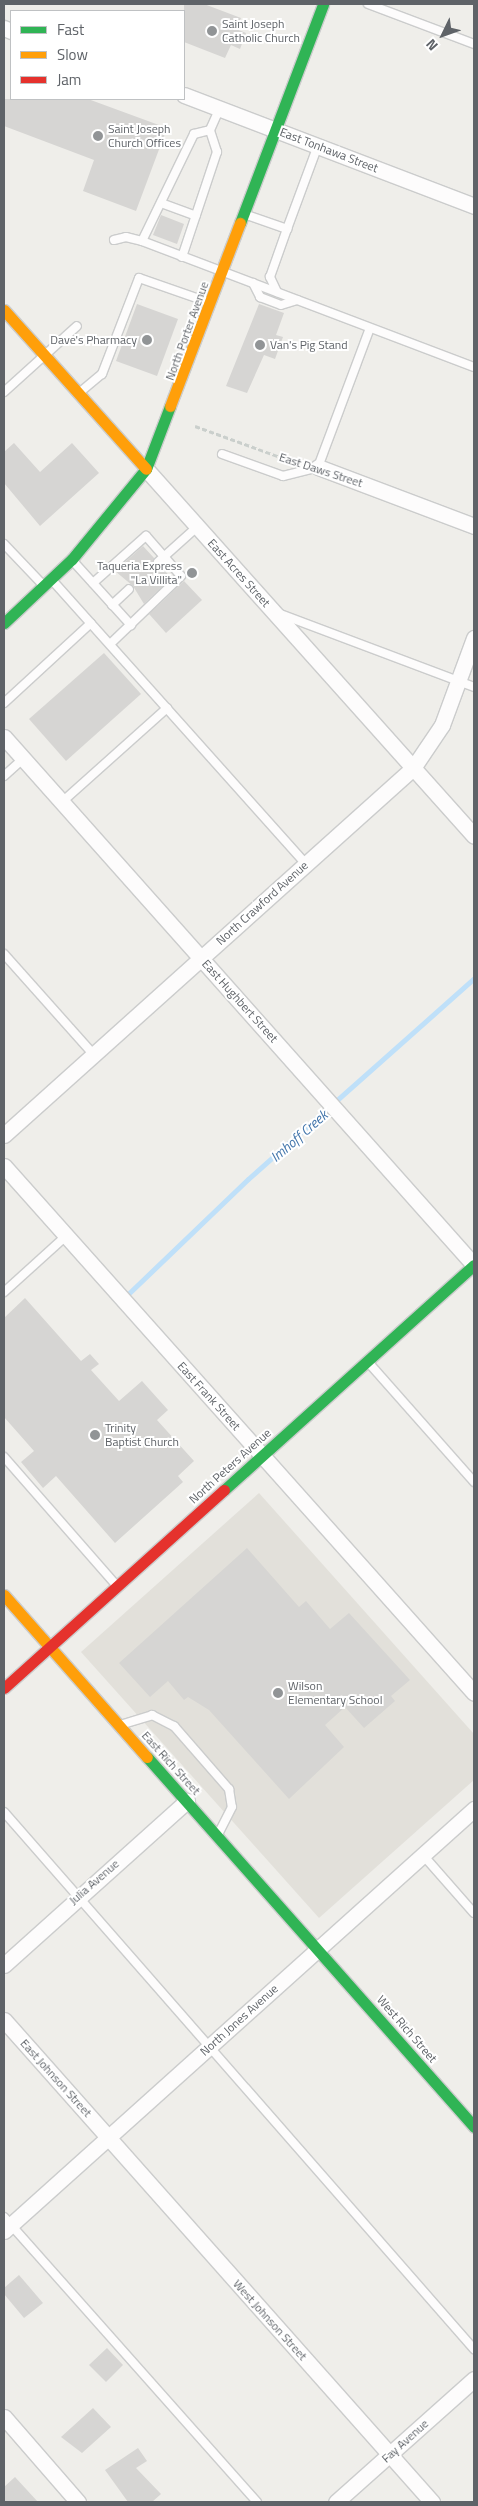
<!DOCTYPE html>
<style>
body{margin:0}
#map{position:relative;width:478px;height:2506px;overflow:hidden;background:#efeeea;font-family:"Titillium Web",sans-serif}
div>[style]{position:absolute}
.education>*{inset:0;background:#e2e0da}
.stream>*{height:5px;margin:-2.5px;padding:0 2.5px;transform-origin:2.5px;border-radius:2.5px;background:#bfe0f9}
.building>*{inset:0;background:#d6d5d3}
.path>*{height:3px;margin-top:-1.5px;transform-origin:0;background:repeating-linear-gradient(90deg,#cacfcc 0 5px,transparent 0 7.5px)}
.roads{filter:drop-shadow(1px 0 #cbcccc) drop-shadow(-1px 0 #cbcccc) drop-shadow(0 1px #cbcccc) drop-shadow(0 -1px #cbcccc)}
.lane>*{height:8px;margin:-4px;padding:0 4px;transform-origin:4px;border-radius:4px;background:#fdfcfc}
.street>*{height:15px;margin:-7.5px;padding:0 7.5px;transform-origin:7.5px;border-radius:7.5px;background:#fdfcfc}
.fast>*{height:11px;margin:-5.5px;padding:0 5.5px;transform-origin:5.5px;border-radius:5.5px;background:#30b455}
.slow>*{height:11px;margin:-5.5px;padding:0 5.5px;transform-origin:5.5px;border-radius:5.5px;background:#ff9f0a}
.jam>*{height:11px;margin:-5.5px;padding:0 5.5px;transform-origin:5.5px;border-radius:5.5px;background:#e5322d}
.dots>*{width:14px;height:14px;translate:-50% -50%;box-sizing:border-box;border:2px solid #fff;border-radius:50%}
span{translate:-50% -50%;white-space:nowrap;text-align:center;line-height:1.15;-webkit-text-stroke:4px #fff;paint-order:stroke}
.poi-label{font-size:12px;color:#5f6368}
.left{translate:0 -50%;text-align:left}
.right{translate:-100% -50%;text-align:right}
.street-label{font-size:12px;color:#5f6368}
.water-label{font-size:14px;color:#4174aa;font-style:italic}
.frame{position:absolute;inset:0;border:5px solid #5f6368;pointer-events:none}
.legend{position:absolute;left:10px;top:10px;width:175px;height:90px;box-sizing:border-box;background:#fff;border:1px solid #bfc1c3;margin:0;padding:6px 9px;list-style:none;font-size:15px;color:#5f6368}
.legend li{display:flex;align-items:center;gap:10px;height:25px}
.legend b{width:25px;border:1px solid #bfc1c3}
.north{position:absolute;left:418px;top:10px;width:50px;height:50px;-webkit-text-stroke:4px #fff;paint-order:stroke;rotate:228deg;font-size:14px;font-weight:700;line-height:20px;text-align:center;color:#5f6368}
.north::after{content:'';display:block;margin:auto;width:18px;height:22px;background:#5f6368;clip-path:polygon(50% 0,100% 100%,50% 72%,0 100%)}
</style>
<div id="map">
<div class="education">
<div style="clip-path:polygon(259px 1493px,474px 1734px,474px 1780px,319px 1918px,81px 1652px)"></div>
</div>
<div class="stream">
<div style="left:126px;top:1296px;width:169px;rotate:-43.8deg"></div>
<div style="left:248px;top:1179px;width:302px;rotate:-41.6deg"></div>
</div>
<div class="building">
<div style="clip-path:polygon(184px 4px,204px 4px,241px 18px,236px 29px,246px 33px,240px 49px,231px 45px,225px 58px,184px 42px)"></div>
<div style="clip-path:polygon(4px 99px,88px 99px,167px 128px,136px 211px,83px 191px,94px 160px,4px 126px)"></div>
<div style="clip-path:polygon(161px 215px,184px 224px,177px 244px,153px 235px)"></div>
<div style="clip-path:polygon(137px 304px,178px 319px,157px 376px,116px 361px)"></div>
<div style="clip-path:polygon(259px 304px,284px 313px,276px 335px,283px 337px,275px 359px,264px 355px,247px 393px,226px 386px)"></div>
<div style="clip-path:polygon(14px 443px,40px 472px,72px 443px,99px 473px,40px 526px,4px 483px,4px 452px)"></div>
<div style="clip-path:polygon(143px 546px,154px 558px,154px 566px,161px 566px,171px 578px,144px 604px,133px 586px,115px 571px)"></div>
<div style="clip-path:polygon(184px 581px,202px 600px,166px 633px,149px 614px)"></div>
<div style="clip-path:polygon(104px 653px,141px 694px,66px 761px,29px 719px)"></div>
<div style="clip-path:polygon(25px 1298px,81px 1361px,90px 1354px,99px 1364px,91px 1370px,119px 1401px,142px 1381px,168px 1410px,157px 1420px,194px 1461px,178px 1476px,183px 1482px,115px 1543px,56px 1476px,43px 1488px,21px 1462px,34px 1451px,4px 1417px,4px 1318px)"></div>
<div style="clip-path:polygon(247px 1548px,299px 1607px,306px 1601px,330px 1629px,349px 1613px,410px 1680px,391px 1696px,395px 1701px,364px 1728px,345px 1707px,325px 1725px,344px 1747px,289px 1799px,209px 1710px,188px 1697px,184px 1700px,168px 1681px,150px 1697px,119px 1663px)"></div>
<div style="clip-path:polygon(19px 2275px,43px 2303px,24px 2318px,4px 2294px,4px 2288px)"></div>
<div style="clip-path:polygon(107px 2348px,123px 2365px,106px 2382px,89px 2365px)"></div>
<div style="clip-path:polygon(93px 2408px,111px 2427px,82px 2453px,61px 2437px)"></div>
<div style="clip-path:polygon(138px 2448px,147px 2461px,136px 2468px,161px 2494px,152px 2502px,128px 2502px,105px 2470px)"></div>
<div style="clip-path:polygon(15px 2477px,38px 2502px,4px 2502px,4px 2487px)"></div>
</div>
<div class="path">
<div style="left:195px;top:426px;width:102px;rotate:20deg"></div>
</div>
<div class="roads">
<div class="lane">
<div style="left:368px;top:4px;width:113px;rotate:20.7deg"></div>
<div style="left:161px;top:203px;width:37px;rotate:20deg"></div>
<div style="left:244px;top:214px;width:46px;rotate:19.2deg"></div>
<div style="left:287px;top:229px;width:90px;rotate:-69.7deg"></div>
<div style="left:114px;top:240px;width:12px;rotate:-14deg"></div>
<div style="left:126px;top:237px;width:16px;rotate:14deg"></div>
<div style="left:142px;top:241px;width:355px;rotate:20.8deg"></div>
<div style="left:142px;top:241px;width:119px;rotate:-64.1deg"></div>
<div style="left:194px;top:134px;width:16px;rotate:-14deg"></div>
<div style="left:182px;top:257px;width:111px;rotate:-71.6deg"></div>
<div style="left:217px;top:152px;width:23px;rotate:-108deg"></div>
<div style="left:210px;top:130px;width:24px;rotate:-66deg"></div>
<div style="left:253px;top:283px;width:16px;rotate:63deg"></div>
<div style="left:260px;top:297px;width:22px;rotate:21deg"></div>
<div style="left:281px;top:305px;width:17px;rotate:-17deg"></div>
<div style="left:277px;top:292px;width:17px;rotate:-115deg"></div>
<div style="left:270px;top:277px;width:51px;rotate:-70.5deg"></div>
<div style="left:4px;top:392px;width:98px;rotate:-42.1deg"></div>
<div style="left:79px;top:393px;width:30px;rotate:-40deg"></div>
<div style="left:102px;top:374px;width:103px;rotate:-68.9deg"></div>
<div style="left:139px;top:278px;width:73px;rotate:19.2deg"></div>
<div style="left:222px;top:454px;width:65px;rotate:19.8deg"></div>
<div style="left:283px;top:476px;width:36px;rotate:-14deg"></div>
<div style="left:318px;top:467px;width:148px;rotate:-69.5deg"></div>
<div style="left:4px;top:544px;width:57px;rotate:46.4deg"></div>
<div style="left:72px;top:560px;width:88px;rotate:47.8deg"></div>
<div style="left:158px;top:562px;width:52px;rotate:-41.9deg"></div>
<div style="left:52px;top:580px;width:381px;rotate:48.2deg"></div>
<div style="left:93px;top:583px;width:71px;rotate:-41.6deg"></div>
<div style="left:146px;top:536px;width:53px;rotate:48.8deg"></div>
<div style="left:181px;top:576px;width:98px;rotate:136.2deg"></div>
<div style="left:112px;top:605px;width:23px;rotate:-43deg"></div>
<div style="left:280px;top:614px;width:207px;rotate:20.6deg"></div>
<div style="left:4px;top:703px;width:118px;rotate:-42.6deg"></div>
<div style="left:4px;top:776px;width:25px;rotate:-42deg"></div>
<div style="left:62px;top:802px;width:141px;rotate:-41.8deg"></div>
<div style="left:4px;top:954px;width:135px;rotate:48.3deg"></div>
<div style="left:4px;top:1292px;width:84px;rotate:-42.1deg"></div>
<div style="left:368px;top:1362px;width:160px;rotate:48.5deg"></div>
<div style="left:4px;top:1457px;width:170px;rotate:48.8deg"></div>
<div style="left:120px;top:1725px;width:34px;rotate:-17deg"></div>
<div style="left:152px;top:1715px;width:25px;rotate:27deg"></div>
<div style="left:174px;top:1726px;width:84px;rotate:48.9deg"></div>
<div style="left:229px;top:1789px;width:18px;rotate:81deg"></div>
<div style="left:232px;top:1807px;width:30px;rotate:117deg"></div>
<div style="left:4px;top:1812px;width:714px;rotate:48.81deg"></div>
<div style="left:423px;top:1855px;width:77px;rotate:48.7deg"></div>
<div style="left:4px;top:2217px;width:381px;rotate:48.4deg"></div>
</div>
<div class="street">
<div style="left:4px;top:28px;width:8px;rotate:23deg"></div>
<div style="left:184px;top:95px;width:311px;rotate:20.9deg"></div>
<div style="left:318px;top:467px;width:167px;rotate:20.7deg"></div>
<div style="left:146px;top:469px;width:492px;rotate:48.2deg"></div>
<div style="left:4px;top:737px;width:707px;rotate:48.33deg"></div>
<div style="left:4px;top:1135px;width:550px;rotate:-41.9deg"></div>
<div style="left:413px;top:768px;width:52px;rotate:-56deg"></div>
<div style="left:442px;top:725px;width:93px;rotate:-69.8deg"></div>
<div style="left:4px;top:1166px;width:706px;rotate:48.27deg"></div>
<div style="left:4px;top:1965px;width:246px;rotate:-41.9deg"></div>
<div style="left:4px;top:2020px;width:645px;rotate:48.4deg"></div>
<div style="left:4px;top:2231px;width:632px;rotate:-41.92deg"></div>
<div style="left:4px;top:2417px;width:113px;rotate:49deg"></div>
<div style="left:336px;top:2502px;width:185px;rotate:-41.7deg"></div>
</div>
<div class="fast">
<div style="left:240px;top:223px;width:234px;rotate:-69.2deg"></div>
<div style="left:4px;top:623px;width:93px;rotate:-43.3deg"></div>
<div style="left:72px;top:559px;width:117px;rotate:-50.6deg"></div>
<div style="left:146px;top:469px;width:67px;rotate:-69.1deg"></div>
<div style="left:224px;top:1490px;width:336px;rotate:-42deg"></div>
<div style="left:147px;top:1757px;width:494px;rotate:48.5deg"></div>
</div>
<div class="slow">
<div style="left:4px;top:310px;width:213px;rotate:48.2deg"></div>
<div style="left:170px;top:406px;width:196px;rotate:-69.1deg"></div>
<div style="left:4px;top:1595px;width:216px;rotate:48.6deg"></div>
</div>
<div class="jam">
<div style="left:4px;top:1688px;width:296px;rotate:-42deg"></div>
</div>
</div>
<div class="dots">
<div style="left:212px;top:31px;background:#919496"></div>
<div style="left:98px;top:136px;background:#919496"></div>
<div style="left:147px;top:340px;background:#919496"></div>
<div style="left:260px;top:345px;background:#919496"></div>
<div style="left:192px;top:573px;background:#919496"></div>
<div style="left:95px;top:1435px;background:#919496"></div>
<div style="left:278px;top:1693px;background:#919496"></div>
</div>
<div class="poi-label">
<span class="left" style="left:222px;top:31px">Saint Joseph<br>Catholic Church</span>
<span class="left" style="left:108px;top:136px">Saint Joseph<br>Church Offices</span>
<span class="right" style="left:137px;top:340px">Dave's Pharmacy</span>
<span class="left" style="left:270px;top:345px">Van's Pig Stand</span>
<span class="right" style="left:182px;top:573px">Taqueria Express<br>"La Villita"</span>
<span class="left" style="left:105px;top:1435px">Trinity<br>Baptist Church</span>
<span class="left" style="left:288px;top:1693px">Wilson<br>Elementary School</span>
</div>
<div class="street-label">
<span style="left:329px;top:150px;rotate:21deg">East Tonhawa Street</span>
<span style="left:187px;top:331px;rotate:-70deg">North Porter Avenue</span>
<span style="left:321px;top:470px;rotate:18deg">East Daws Street</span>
<span style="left:239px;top:573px;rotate:48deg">East Acres Street</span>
<span style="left:262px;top:903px;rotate:-42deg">North Crawford Avenue</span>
<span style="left:240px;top:1001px;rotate:48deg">East Hughbert Street</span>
<span style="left:209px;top:1396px;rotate:48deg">East Frank Street</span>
<span style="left:230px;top:1466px;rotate:-42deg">North Peters Avenue</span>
<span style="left:171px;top:1763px;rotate:48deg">East Rich Street</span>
<span style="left:94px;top:1882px;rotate:-41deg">Julia Avenue</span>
<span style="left:239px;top:2020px;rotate:-42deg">North Jones Avenue</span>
<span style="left:407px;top:2029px;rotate:49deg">West Rich Street</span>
<span style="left:56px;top:2078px;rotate:48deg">East Johnson Street</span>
<span style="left:270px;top:2320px;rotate:48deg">West Johnson Street</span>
<span style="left:405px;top:2441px;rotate:-42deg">Fay Avenue</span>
</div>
<div class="water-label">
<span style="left:299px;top:1136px;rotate:-41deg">Imhoff Creek</span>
</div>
<div class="frame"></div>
<ul class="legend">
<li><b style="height:6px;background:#30b455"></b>Fast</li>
<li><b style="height:6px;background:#ff9f0a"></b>Slow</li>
<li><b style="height:6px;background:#e5322d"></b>Jam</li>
</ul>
<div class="north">N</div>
</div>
